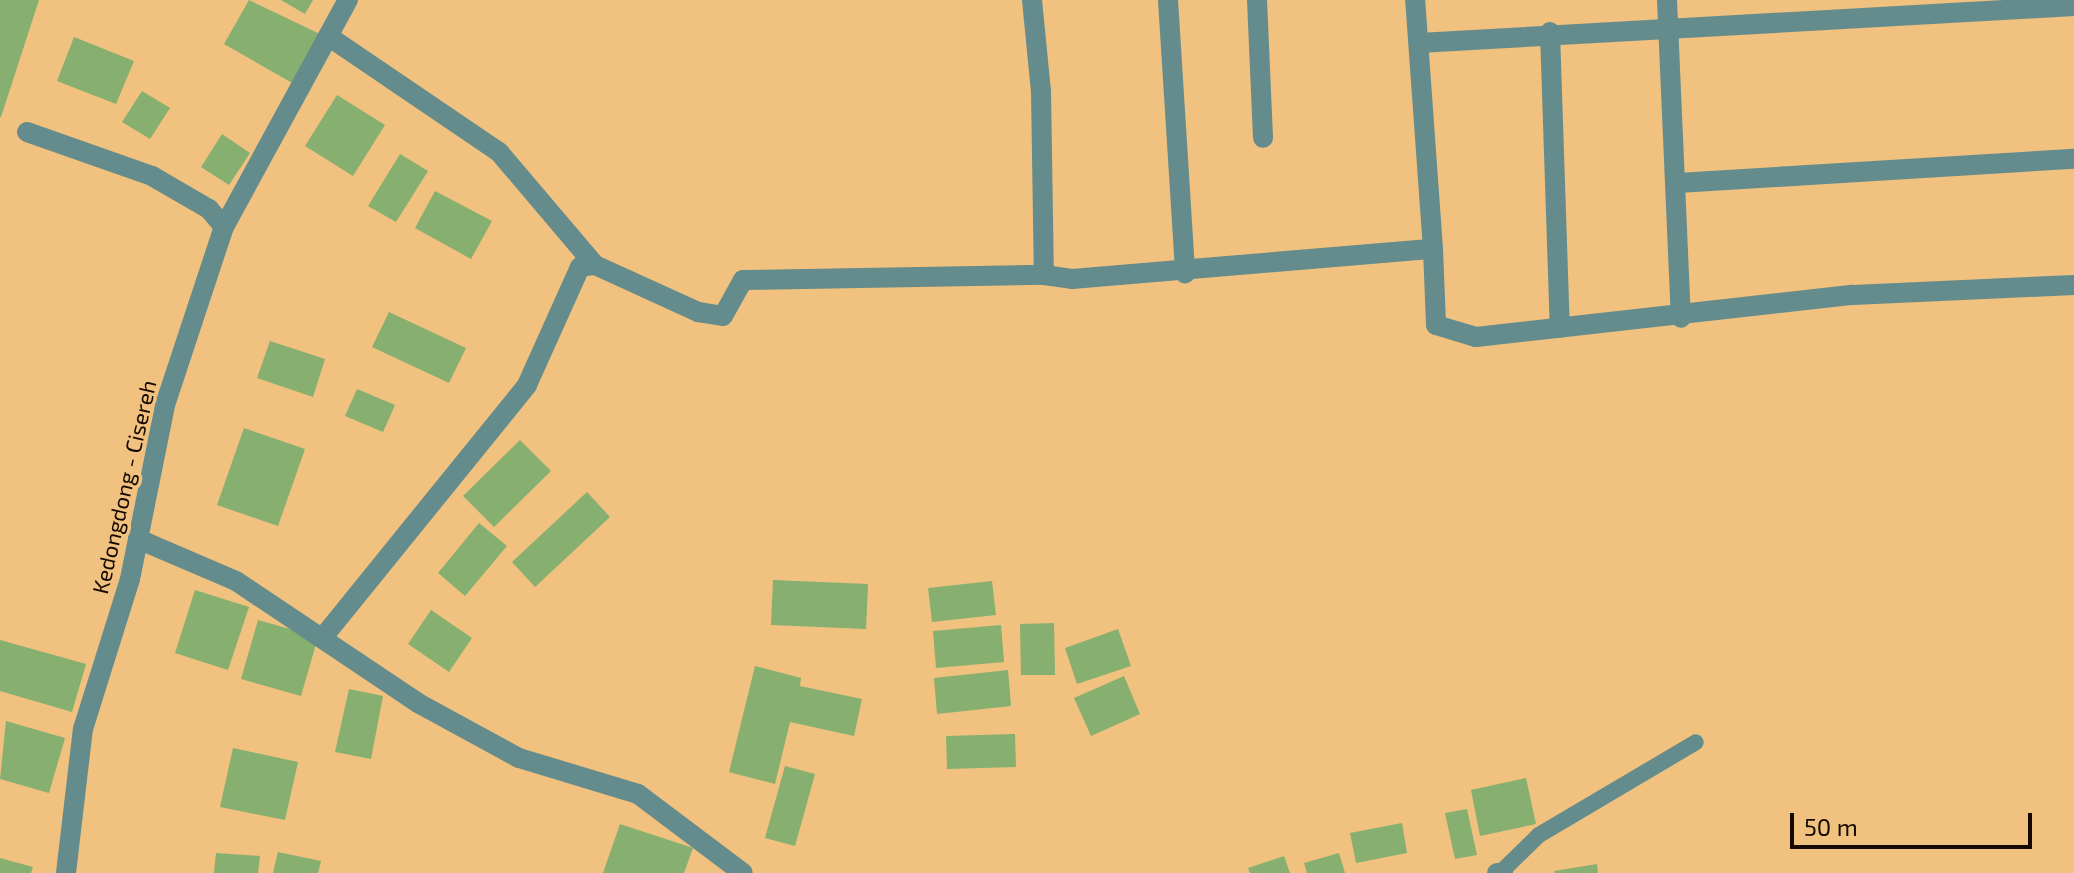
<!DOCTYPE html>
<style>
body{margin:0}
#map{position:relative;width:2074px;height:873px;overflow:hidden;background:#f0c17f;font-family:"Exo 2",sans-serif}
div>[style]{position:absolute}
.building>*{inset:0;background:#86af70}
.service>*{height:16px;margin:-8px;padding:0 8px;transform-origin:8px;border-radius:8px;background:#648c8c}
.minor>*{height:20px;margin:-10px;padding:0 10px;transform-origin:10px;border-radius:10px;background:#648c8c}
span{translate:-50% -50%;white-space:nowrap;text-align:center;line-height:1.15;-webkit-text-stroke:7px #f0c17f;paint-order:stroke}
.street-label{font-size:22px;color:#160900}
.scale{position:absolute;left:1790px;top:813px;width:242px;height:36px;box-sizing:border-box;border:4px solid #160900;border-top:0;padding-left:10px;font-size:24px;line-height:28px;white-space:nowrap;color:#160900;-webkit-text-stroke:6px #f0c17f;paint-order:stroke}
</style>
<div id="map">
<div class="building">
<div style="clip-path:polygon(0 0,39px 0,1px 117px,0 117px)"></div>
<div style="clip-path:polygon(249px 0,322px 35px,294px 84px,224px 44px)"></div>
<div style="clip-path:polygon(281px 0,313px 0,305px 14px)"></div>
<div style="clip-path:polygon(74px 37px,134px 61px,116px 104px,57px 81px)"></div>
<div style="clip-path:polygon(142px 91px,170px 108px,150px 139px,122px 122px)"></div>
<div style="clip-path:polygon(337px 95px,385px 125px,353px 176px,305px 146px)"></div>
<div style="clip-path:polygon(222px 134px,250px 153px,229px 185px,201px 167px)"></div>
<div style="clip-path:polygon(400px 154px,428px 171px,396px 222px,368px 206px)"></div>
<div style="clip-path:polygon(435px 191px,492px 221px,471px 259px,415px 228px)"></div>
<div style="clip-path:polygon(389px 312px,466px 348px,449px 383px,372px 347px)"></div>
<div style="clip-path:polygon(270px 341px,325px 359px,313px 397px,257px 378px)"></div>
<div style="clip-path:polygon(357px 389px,395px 405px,383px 432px,345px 416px)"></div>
<div style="clip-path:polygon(244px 428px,305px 449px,278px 526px,217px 505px)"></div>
<div style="clip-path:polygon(520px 440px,551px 471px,494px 527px,463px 496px)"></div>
<div style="clip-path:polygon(587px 492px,610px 517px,535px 587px,512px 562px)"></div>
<div style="clip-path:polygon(479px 523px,507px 546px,465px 596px,438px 573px)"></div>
<div style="clip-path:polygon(773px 580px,868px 584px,866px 629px,771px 625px)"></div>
<div style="clip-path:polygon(992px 581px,996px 615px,932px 622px,928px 588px)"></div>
<div style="clip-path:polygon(195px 590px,249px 607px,228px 670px,175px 653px)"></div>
<div style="clip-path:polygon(431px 610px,472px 638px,449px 672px,408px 644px)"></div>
<div style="clip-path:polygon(258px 620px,318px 637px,301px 696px,241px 679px)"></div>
<div style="clip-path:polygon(1054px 623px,1055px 675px,1021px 675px,1020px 624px)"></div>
<div style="clip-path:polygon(1001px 625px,1004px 662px,936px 668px,933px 631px)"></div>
<div style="clip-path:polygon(1118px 629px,1131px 666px,1077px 684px,1065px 648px)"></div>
<div style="clip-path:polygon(0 640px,86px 664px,72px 712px,0 691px)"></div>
<div style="clip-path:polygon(755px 666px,801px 678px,800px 686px,862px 699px,854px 736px,790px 722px,775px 784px,729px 772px)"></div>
<div style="clip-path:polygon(1008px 670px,1011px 706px,937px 714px,934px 678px)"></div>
<div style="clip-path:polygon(1124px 676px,1140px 714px,1091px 736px,1074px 698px)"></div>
<div style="clip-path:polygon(349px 689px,383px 696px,371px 759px,335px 752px)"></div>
<div style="clip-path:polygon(6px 721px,65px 738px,49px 793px,0 779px)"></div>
<div style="clip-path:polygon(1015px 734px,1016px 767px,947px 769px,946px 736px)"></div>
<div style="clip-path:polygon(233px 748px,298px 762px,285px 820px,220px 807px)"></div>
<div style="clip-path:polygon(785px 766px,815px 774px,795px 846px,765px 838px)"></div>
<div style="clip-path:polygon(1526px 778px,1536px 824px,1480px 836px,1471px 790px)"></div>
<div style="clip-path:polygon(1467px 809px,1477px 855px,1455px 859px,1445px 813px)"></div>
<div style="clip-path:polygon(1402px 823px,1407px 853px,1356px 863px,1350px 833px)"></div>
<div style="clip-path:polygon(620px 824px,693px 848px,684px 873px,603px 873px)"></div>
<div style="clip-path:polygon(278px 852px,321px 861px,318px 873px,273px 873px)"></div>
<div style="clip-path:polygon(216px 853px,260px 856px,258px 873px,214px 873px)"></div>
<div style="clip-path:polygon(1339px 853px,1345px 873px,1307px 873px,1304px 863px)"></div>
<div style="clip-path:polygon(1284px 856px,1290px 873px,1250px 873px,1248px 868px)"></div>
<div style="clip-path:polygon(0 858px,33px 867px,31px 873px,0 873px)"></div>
<div style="clip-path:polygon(1597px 864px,1598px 873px,1555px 873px,1554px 871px)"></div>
</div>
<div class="service">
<div style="left:1501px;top:872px;width:53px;rotate:-44.2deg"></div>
<div style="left:1539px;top:835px;width:182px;rotate:-30.6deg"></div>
</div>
<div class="minor">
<div style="left:1032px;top:0;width:91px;rotate:84.4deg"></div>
<div style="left:1041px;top:91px;width:184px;rotate:89.1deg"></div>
<div style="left:1044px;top:275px;width:28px;rotate:8deg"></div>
<div style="left:1072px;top:279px;width:362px;rotate:-4.8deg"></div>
<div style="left:1433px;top:249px;width:250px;rotate:-94.1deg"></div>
<div style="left:1168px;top:0;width:274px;rotate:86.4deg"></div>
<div style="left:1257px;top:0;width:138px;rotate:87.5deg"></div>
<div style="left:1667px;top:0;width:318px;rotate:87.5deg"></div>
<div style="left:1550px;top:32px;width:296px;rotate:88.1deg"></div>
<div style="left:328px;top:36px;width:207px;rotate:34.2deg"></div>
<div style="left:499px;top:152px;width:148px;rotate:49.7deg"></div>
<div style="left:1419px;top:43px;width:656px;rotate:-3.23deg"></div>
<div style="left:27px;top:132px;width:133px;rotate:19.4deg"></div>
<div style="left:152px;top:176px;width:66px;rotate:30.1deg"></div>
<div style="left:209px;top:209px;width:23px;rotate:50deg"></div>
<div style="left:1678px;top:183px;width:397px;rotate:-3.5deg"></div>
<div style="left:1433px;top:249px;width:76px;rotate:87.7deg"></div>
<div style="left:1436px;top:325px;width:42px;rotate:16.7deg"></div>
<div style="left:1476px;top:337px;width:379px;rotate:-6.4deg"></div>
<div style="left:1853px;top:295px;width:221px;rotate:-2.6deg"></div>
<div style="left:138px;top:539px;width:107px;rotate:23.2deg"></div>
<div style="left:236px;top:581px;width:219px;rotate:33.8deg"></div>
<div style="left:418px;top:703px;width:115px;rotate:28.6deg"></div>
<div style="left:519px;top:758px;width:124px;rotate:16.8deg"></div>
<div style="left:638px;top:794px;width:131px;rotate:37deg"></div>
<div style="left:324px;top:636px;width:323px;rotate:-51deg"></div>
<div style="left:527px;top:385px;width:129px;rotate:-65.8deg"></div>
<div style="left:580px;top:267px;width:15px;rotate:-8deg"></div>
<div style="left:595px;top:265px;width:113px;rotate:24.5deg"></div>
<div style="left:698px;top:312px;width:25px;rotate:9deg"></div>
<div style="left:723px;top:316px;width:41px;rotate:-60.9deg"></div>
<div style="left:743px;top:280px;width:301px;rotate:-1deg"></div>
<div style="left:66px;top:873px;width:145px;rotate:-83.3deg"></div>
<div style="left:83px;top:729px;width:157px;rotate:-72.6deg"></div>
<div style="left:130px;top:579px;width:177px;rotate:-78.6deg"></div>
<div style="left:165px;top:405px;width:188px;rotate:-71.7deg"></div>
<div style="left:224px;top:227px;width:259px;rotate:-61.4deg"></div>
<div style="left:1497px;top:873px;width:6px"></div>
</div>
<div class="street-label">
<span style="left:124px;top:487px;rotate:-77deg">Kedongdong - Cisereh</span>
</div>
<div class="scale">50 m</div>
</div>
